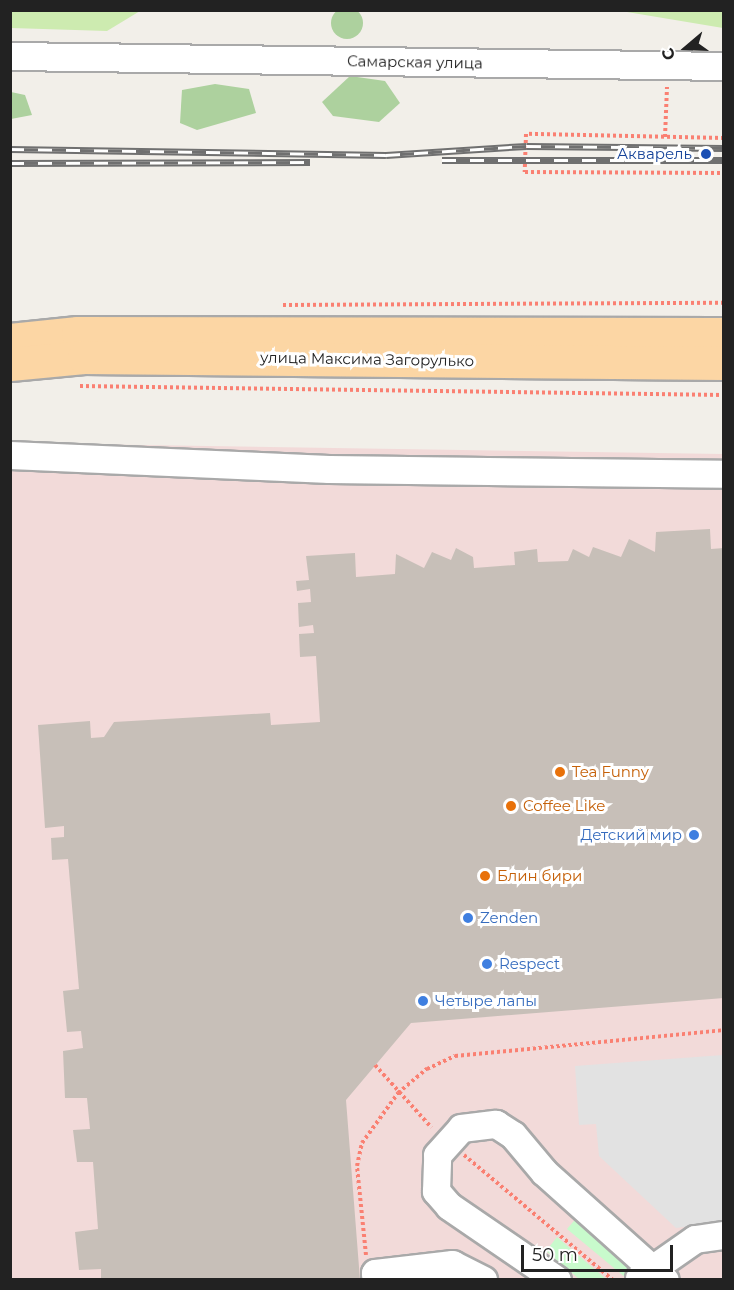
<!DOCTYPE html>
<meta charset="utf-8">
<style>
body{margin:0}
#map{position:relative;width:734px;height:1290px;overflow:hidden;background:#f2efe9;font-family:Montserrat,sans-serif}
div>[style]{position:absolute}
.commercial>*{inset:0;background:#f2dad9}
.grass>*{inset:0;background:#cdebb0}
.forest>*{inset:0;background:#add19e}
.round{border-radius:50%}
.park>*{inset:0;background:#c8facc}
.parking>*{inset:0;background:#e2e2e2}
.building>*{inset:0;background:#c7bfb8}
.path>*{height:4px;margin-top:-2px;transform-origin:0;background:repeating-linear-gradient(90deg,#fa8072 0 3px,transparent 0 6px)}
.roads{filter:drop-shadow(2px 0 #a9a9a9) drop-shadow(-2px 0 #a9a9a9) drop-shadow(0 2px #a9a9a9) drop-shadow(0 -2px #a9a9a9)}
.minor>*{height:27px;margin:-13.5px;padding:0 13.5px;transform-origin:13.5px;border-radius:13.5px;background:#fff}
.major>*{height:33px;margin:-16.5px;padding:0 16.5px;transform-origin:16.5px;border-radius:16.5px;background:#fcd6a4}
.rail>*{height:7px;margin-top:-3.5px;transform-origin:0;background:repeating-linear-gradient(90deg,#fff 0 14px,#707070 0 28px);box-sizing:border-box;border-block:2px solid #707070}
.dots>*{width:16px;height:16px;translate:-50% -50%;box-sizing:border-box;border:3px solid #fff;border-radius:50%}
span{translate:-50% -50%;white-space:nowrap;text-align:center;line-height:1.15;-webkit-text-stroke:6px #fff;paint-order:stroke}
.street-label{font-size:15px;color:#222}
.transit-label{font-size:15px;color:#164399}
.right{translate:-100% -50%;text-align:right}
.food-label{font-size:15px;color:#c56008}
.left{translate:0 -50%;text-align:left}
.shop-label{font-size:15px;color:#366cbe}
.frame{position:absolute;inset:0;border:12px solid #222;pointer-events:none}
.north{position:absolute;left:656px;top:18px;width:60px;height:60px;-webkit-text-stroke:4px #fff;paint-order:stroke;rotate:251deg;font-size:16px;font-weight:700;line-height:24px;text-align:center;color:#222}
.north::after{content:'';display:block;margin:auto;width:21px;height:27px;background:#222;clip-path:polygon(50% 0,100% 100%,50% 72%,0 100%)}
.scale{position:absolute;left:521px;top:1245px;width:152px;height:27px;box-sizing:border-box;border:3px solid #222;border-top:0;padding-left:8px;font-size:18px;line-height:21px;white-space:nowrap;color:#222;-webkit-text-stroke:4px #fff;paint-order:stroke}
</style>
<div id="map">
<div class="commercial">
<div style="clip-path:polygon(11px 443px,723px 454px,723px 1279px,11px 1280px)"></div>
</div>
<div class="grass">
<div style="clip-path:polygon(11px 10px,140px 10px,140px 11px,107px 31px,11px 28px)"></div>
<div style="clip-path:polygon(621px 11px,723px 11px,723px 28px)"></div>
</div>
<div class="forest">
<div class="round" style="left:331px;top:7px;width:32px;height:32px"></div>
<div style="clip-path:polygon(350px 76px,385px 81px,400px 103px,379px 122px,333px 116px,322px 102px)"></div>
<div style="clip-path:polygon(215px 84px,249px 89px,256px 113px,197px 130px,180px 123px,182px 90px)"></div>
<div style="clip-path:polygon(11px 92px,25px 95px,32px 115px,11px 119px)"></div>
</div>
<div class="park">
<div style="clip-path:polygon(579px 1215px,637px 1264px,626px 1278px,567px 1229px)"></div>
<div style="clip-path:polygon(557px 1237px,606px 1279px,579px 1279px,546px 1251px)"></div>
</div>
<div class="parking">
<div style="clip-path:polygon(723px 1055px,723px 1222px,676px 1228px,599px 1156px,596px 1124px,579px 1125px,575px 1066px)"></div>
</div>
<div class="building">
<div style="clip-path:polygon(710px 529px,711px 549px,724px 548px,724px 998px,411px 1023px,346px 1100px,360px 1280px,101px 1280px,101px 1269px,79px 1270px,75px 1232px,98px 1229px,93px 1162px,77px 1162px,73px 1130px,90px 1129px,87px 1098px,65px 1098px,63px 1051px,83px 1048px,81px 1031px,67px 1032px,63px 991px,79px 989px,68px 859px,52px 860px,51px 838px,64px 837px,64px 826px,45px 828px,38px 725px,90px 721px,91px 738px,104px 737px,114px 722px,270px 713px,271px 725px,320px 722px,316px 656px,300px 657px,299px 634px,314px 633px,313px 625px,299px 627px,298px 603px,311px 602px,310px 589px,297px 591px,296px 581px,309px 580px,306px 556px,355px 553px,356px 577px,395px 574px,396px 554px,424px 568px,432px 552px,451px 560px,456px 548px,473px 557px,474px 568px,515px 565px,514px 552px,537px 549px,538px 562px,568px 561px,573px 549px,589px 557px,593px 547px,621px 557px,629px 539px,655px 552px,656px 532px)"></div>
</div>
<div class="path">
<div style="left:665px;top:137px;width:50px;rotate:-87.7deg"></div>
<div style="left:724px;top:138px;width:198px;rotate:-178.8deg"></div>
<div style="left:526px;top:134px;width:38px;rotate:92deg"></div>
<div style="left:525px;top:172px;width:199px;rotate:0.3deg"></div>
<div style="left:283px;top:305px;width:441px;rotate:-0.3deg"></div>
<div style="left:80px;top:386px;width:644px;rotate:0.8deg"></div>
<div style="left:375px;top:1065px;width:84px;rotate:47.9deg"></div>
<div style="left:464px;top:1155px;width:194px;rotate:40deg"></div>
<div style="left:366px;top:1255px;width:89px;rotate:-95.8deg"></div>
<div style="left:357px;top:1166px;width:24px;rotate:-78deg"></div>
<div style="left:362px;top:1143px;width:62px;rotate:-54.2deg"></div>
<div style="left:398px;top:1093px;width:38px;rotate:-40deg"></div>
<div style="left:427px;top:1069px;width:31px;rotate:-25deg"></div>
<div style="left:455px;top:1056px;width:270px;rotate:-5.5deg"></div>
</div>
<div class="roads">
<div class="minor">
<div style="left:10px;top:56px;width:714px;rotate:0.8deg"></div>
<div style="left:10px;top:455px;width:319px;rotate:2.5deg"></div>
<div style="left:329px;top:469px;width:395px;rotate:0.7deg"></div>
<div style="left:639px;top:1278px;width:68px;rotate:-34.9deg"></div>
<div style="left:695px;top:1239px;width:29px;rotate:-8deg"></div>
<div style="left:376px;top:1280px;width:7px;rotate:-98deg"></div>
<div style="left:375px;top:1273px;width:78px;rotate:-6.7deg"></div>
<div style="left:452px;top:1264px;width:35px;rotate:27deg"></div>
<div style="left:557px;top:1280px;width:131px;rotate:-145.6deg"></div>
<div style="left:449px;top:1206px;width:20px;rotate:-131deg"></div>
<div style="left:436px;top:1191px;width:36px;rotate:-88deg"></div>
<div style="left:437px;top:1155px;width:36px;rotate:-48deg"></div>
<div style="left:461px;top:1128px;width:35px;rotate:-7deg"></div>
<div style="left:496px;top:1124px;width:20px;rotate:33deg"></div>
<div style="left:513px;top:1135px;width:48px;rotate:50deg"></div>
<div style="left:544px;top:1172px;width:162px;rotate:41.8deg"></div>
</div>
<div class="major">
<div style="left:10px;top:340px;width:68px;rotate:-5.9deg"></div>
<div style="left:78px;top:333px;width:646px;rotate:0.09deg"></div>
<div style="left:10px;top:364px;width:74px;rotate:-5.4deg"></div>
<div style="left:84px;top:357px;width:640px;rotate:0.54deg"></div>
</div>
</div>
<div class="rail">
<div style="left:10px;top:149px;width:376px;rotate:0.9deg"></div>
<div style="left:386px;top:155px;width:141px;rotate:-3.7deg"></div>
<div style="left:527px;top:146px;width:197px;rotate:0.6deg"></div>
<div style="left:442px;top:160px;width:282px"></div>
<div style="left:10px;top:163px;width:300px;rotate:-0.2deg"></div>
</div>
<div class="dots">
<div style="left:706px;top:154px;background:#1a4fb4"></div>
<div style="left:560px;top:772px;background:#e8710a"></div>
<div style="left:511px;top:806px;background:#e8710a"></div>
<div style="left:694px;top:835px;background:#3f7fe0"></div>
<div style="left:485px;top:876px;background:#e8710a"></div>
<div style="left:468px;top:918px;background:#3f7fe0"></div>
<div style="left:487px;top:964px;background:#3f7fe0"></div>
<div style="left:423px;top:1001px;background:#3f7fe0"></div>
</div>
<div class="street-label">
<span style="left:415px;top:62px;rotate:1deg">Самарская улица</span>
<span style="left:367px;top:359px;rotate:1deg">улица Максима Загорулько</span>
</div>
<div class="transit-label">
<span class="right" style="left:692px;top:154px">Акварель</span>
</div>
<div class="food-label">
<span class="left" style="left:572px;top:772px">Tea Funny</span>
<span class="left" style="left:523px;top:806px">Coffee Like</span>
<span class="left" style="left:497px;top:876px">Блин бири</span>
</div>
<div class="shop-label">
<span class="right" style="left:682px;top:835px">Детский мир</span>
<span class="left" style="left:480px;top:918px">Zenden</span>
<span class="left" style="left:499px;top:964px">Respect</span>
<span class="left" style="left:435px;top:1001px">Четыре лапы</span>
</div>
<div class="frame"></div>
<div class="north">С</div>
<div class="scale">50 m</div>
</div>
